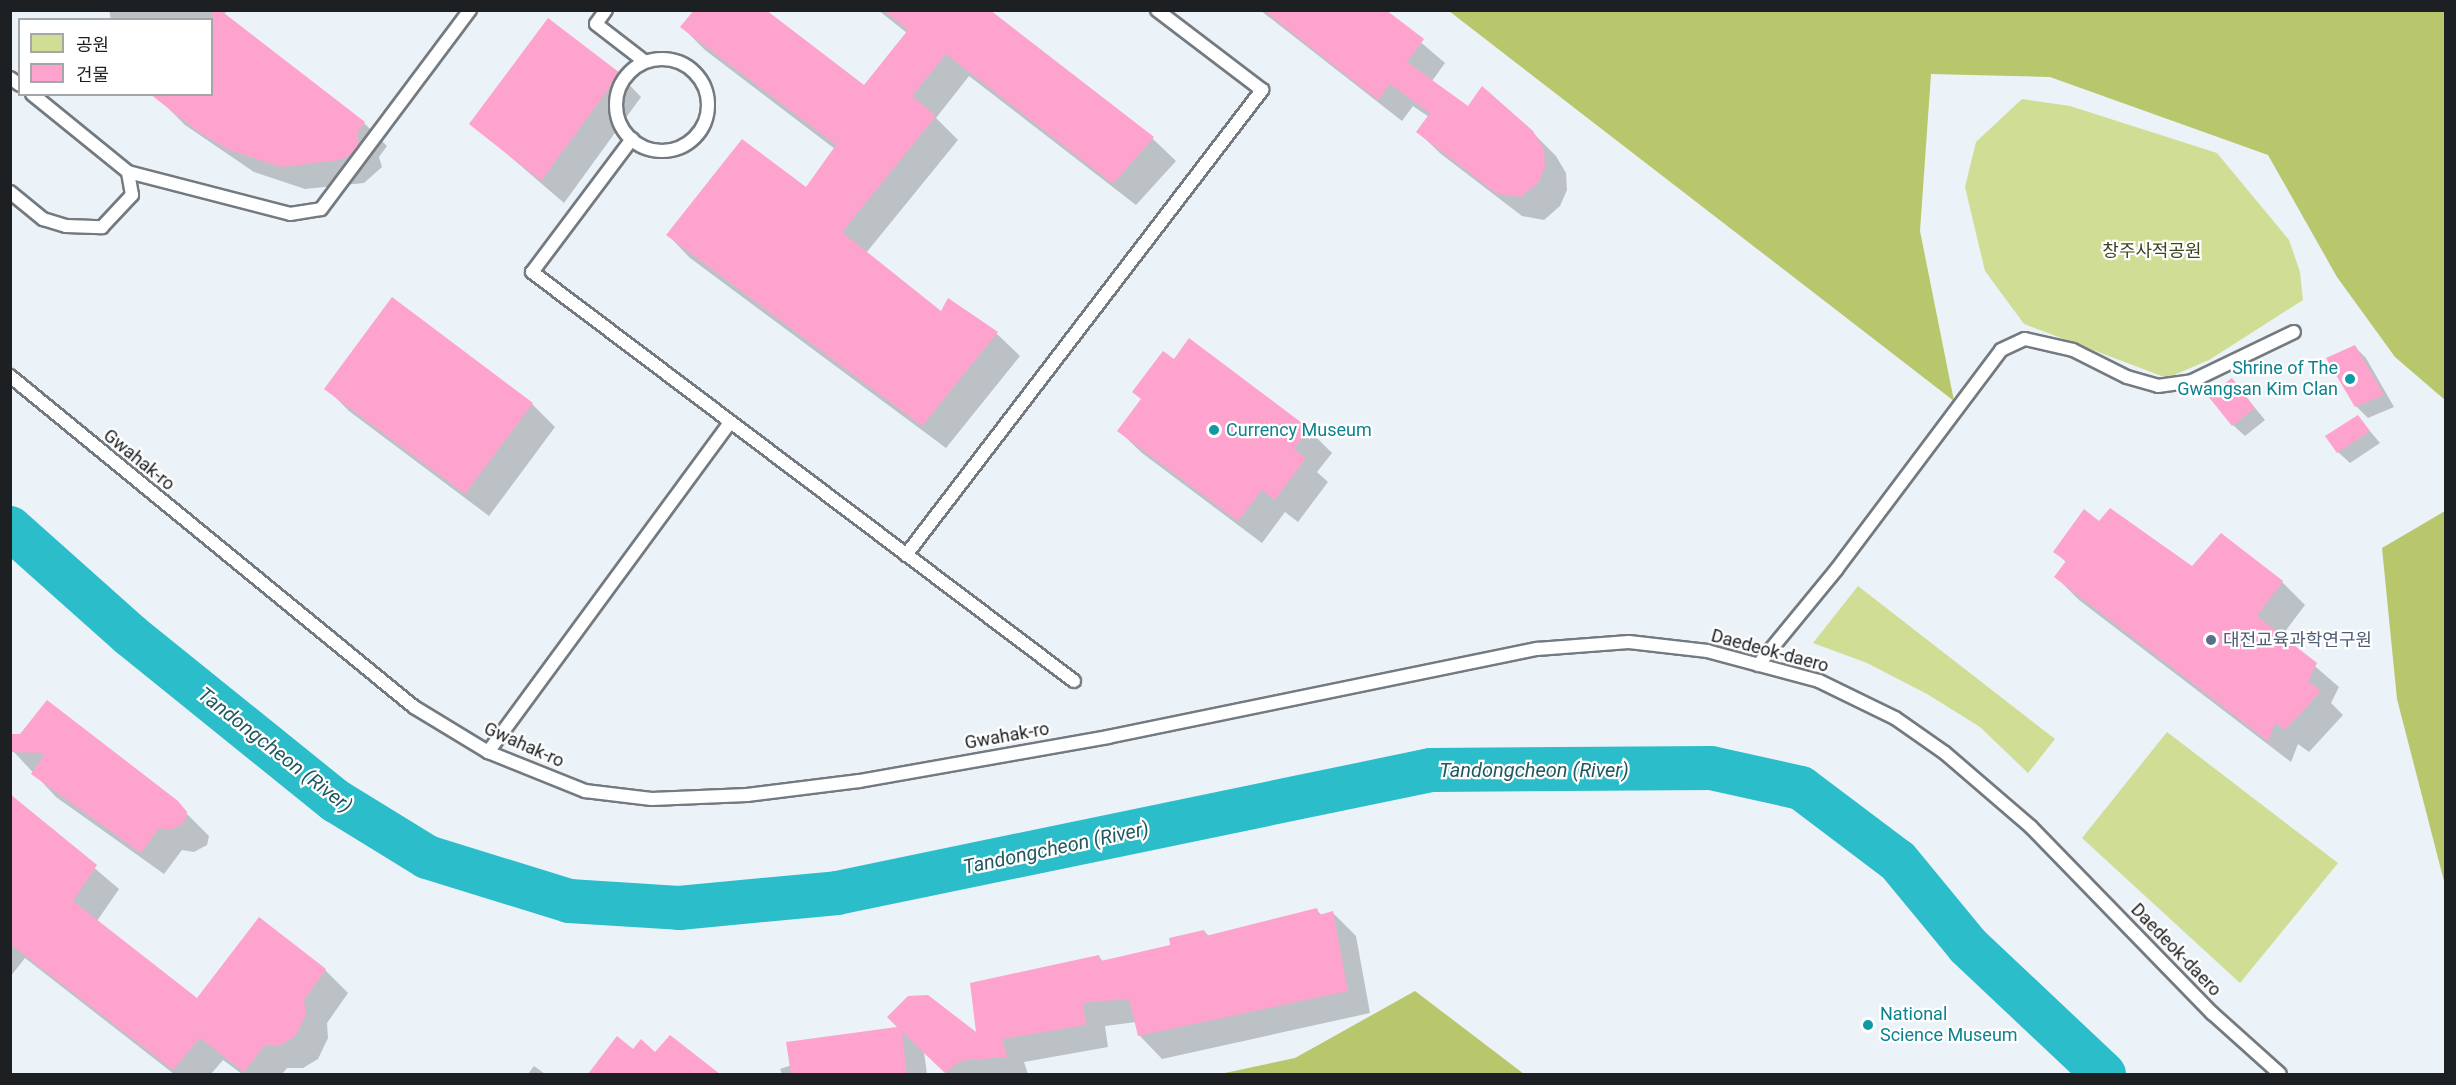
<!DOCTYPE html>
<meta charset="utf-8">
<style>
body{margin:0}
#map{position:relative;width:2456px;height:1085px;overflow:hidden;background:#ebf2f8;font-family:Roboto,"Noto Sans KR",sans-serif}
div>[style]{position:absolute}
.green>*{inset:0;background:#d0dd94}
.forest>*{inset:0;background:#b8c66c}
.shadow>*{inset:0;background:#0003}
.river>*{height:44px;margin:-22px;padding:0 22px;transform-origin:22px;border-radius:22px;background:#2bbdc9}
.building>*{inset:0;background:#fda3cd}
.roads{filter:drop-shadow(2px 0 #747a7f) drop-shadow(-2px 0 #747a7f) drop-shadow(0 2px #747a7f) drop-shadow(0 -2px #747a7f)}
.lane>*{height:12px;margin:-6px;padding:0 6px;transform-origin:6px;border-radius:6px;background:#fff}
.lane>.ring{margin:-6px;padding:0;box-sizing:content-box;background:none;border:12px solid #fff;border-radius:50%}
.dots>*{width:16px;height:16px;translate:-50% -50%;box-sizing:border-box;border:3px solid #fff;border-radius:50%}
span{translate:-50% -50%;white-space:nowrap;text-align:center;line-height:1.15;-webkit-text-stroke:4.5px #fff;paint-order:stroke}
.park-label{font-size:18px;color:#3d431d}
.culture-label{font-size:18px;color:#0d838f}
.right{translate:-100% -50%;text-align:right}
.left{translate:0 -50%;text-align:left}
.street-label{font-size:18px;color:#1d2022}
.service-label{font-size:18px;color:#4e5e75}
.water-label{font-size:20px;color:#21595e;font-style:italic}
.frame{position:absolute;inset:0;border:12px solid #1d2022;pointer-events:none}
.legend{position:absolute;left:18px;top:18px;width:195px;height:78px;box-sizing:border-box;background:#fff;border:2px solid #a5a6a7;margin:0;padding:8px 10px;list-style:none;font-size:18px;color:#1d2022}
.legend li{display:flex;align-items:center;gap:12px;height:30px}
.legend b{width:30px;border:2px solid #a5a6a7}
</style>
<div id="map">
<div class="green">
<div style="clip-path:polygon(2022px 99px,2070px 106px,2217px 153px,2289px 240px,2300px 272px,2303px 300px,2209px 360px,2167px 378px,2024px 324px,1985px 271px,1965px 187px,1976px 142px)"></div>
<div style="clip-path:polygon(1858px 586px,2055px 739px,2028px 773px,1980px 727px,1927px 694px,1867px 663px,1813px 643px)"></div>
<div style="clip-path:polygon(2167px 732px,2338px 863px,2240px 983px,2082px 838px)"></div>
</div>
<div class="forest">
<div style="clip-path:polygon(1449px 11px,2445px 11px,2445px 400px,2395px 357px,2337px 277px,2268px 155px,2050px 77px,1931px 74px,1920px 231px,1954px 401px)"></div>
<div style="clip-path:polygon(2445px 511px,2445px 885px,2397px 699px,2382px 548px)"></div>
<div style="clip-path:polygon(1415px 991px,1524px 1074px,1220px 1074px,1295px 1058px)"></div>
</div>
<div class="shadow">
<div style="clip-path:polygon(109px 10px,228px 10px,223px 15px,364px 123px,387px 146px,379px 157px,382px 167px,364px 183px,305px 189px,254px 172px,185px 125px,154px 94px,212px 94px,212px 20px,111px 20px)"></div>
<div style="clip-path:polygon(878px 10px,988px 10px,1153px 139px,1176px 161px,1136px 205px,969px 76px,936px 118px,958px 140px,866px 253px,941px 313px,949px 300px,997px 334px,1020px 356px,946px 448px,690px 258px,668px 235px,806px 189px,835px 149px,705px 50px,682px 27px,864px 87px,907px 33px)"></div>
<div style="clip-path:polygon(1260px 10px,1383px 10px,1445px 63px,1432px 81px,1468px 108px,1532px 132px,1556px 156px,1566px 173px,1567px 190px,1560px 206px,1544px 220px,1522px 216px,1441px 154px,1418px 132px,1429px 117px,1413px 106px,1402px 121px)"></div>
<div style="clip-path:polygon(619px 74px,641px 97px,564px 203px,471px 123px)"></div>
<div style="clip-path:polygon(392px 300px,532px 404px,555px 427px,489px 516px,349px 411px,326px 388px)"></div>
<div style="clip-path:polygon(2354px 346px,2366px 358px,2394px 407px,2368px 418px,2356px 406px,2328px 359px)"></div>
<div style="clip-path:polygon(1174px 361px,1309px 430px,1332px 453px,1317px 472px,1328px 482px,1298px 522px,1285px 512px,1262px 543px,1142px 453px,1119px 431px)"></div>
<div style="clip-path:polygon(2232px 380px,2265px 420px,2245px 436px,2233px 425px)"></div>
<div style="clip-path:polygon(2358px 417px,2380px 443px,2350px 463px,2338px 452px)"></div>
<div style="clip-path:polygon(2099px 523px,2192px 568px,2221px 535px,2282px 582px,2305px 605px,2281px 637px,2339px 687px,2331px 703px,2343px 715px,2309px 752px,2298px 744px,2291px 762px,2079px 600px,2056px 577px,2067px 563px,2055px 551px)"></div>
<div style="clip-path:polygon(21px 735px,186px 813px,209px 836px,207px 845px,194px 852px,182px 850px,164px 874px,56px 797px,13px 751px)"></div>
<div style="clip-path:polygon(10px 796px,119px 889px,97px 921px,198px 1000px,259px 919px,325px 970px,348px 993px,327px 1023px,328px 1038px,318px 1059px,303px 1068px,287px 1068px,282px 1074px,242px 1074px,223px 1060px,211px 1074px,174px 1074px,25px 958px,10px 977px)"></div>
<div style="clip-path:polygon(1317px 910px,1322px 916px,1333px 913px,1356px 936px,1370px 1013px,1162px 1059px,1140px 1036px,1136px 1022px,1105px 1026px,1108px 1047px,1024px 1062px,1028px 1074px,947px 1074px,924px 1052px,927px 1074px,782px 1074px,780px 1069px,900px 1028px,978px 1036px,1099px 957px,1104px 962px,1172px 946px,1204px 931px,1209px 936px)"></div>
<div style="clip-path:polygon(617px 1038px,633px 1051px,707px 1066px,715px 1074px,590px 1074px)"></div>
<div style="clip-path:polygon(534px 1066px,545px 1074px,528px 1074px)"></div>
</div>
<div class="river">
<div style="left:10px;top:528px;width:161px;rotate:41.7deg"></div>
<div style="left:130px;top:635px;width:265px;rotate:38.9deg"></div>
<div style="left:336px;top:801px;width:107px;rotate:31.6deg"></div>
<div style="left:427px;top:857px;width:149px;rotate:17.2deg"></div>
<div style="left:569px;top:901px;width:110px;rotate:3.6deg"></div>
<div style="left:679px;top:908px;width:159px;rotate:-5.4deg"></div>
<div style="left:837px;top:893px;width:607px;rotate:-11.7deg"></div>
<div style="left:1431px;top:770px;width:280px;rotate:-0.4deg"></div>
<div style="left:1711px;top:768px;width:92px;rotate:12.5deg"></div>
<div style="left:1801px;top:788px;width:121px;rotate:37deg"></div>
<div style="left:1898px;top:861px;width:110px;rotate:50.5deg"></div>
<div style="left:1968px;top:946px;width:187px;rotate:43.3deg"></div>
</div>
<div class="building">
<div style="clip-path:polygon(212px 10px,220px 10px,365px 122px,357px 133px,359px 144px,351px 155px,340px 160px,281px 167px,229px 150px,197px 131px,150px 94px,212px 94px)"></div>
<div style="clip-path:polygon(694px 10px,766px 10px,864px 85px,908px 30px,883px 10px,990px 10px,1154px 137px,1113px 184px,946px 54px,912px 96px,936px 116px,842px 232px,941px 311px,948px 298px,998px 332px,922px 426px,666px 235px,742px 139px,806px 187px,836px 145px,680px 27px)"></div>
<div style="clip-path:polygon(1263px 10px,1386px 10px,1424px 39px,1407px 62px,1468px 106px,1482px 86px,1533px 131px,1544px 149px,1545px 167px,1538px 183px,1520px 197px,1497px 194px,1416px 132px,1430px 113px,1390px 84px,1378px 100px)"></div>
<div style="clip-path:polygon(548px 18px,620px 73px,541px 181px,469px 124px)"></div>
<div style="clip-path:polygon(392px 297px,533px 403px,465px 494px,324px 389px)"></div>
<div style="clip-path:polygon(1189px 338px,1310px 429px,1294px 449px,1306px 458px,1275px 500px,1262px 490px,1238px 521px,1117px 431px,1141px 399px,1132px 392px,1163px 351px,1174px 359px)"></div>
<div style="clip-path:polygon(2355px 345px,2384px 395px,2355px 407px,2326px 358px)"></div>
<div style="clip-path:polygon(2232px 378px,2255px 408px,2232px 426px,2208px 396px)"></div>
<div style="clip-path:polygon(2358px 415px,2370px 431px,2337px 453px,2325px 436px)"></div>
<div style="clip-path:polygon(2110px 508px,2192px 566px,2221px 533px,2283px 581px,2257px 616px,2317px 663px,2308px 681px,2321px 691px,2285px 730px,2275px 723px,2268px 741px,2054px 577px,2066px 561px,2053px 552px,2084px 509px,2099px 521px)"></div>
<div style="clip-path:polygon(47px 700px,178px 801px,187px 812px,184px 823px,170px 830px,159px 828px,141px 853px,31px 774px,45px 753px,10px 752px,10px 734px,20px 734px)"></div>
<div style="clip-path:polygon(10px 794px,97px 865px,73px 901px,197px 998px,259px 917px,326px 969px,304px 1000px,306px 1015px,295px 1036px,280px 1046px,264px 1046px,244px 1072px,200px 1038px,173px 1070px,10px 944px)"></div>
<div style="clip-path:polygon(1317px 908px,1319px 915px,1333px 911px,1348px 991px,1138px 1036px,1129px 999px,1083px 1003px,1086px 1025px,1002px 1039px,1007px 1057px,960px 1061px,945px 1073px,902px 1032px,907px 1074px,791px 1074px,786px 1042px,897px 1027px,887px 1017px,908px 996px,928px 995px,976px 1032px,970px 983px,1099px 955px,1101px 961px,1170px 945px,1169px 938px,1204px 930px,1206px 936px)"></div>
<div style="clip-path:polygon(670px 1035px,720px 1074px,588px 1074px,617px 1036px,633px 1049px,641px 1039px,655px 1052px)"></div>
</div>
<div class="roads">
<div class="lane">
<div style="left:606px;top:10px;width:17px;rotate:126deg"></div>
<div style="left:596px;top:24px;width:61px;rotate:37.6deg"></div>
<div class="ring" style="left:616px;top:59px;width:80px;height:80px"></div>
<div style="left:10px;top:78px;width:12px;rotate:35deg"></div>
<div style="left:32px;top:94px;width:124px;rotate:39.1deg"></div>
<div style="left:128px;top:172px;width:167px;rotate:14.5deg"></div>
<div style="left:290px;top:214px;width:31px;rotate:-9deg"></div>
<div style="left:321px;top:209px;width:249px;rotate:-53.2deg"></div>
<div style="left:632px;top:139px;width:166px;rotate:126.9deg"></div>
<div style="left:532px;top:272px;width:679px;rotate:37.04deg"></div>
<div style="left:10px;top:192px;width:43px;rotate:39.3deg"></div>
<div style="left:43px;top:219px;width:24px;rotate:17deg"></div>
<div style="left:66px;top:226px;width:36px;rotate:2deg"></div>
<div style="left:102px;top:227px;width:44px;rotate:-46.8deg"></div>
<div style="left:132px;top:195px;width:23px;rotate:-100deg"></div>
<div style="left:10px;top:376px;width:522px;rotate:39.33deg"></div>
<div style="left:414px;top:707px;width:87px;rotate:31.3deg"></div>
<div style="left:488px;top:752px;width:105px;rotate:21.9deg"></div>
<div style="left:585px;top:791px;width:67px;rotate:6.8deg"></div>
<div style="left:652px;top:799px;width:95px;rotate:-2.4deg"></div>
<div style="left:747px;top:795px;width:113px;rotate:-7.1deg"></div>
<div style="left:859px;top:781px;width:253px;rotate:-10deg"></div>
<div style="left:1108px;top:737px;width:438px;rotate:-11.6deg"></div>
<div style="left:1537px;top:649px;width:92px;rotate:-4.4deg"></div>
<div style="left:1629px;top:642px;width:79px;rotate:6.6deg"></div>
<div style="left:1707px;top:651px;width:116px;rotate:15deg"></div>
<div style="left:1819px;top:681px;width:85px;rotate:26deg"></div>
<div style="left:1895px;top:718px;width:61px;rotate:35deg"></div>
<div style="left:1945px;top:753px;width:113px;rotate:40.7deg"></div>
<div style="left:2031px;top:827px;width:260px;rotate:45.8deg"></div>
<div style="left:2212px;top:1013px;width:91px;rotate:41.9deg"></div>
<div style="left:906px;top:555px;width:586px;rotate:-52.56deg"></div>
<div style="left:1262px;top:90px;width:132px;rotate:-142.7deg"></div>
<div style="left:1758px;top:665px;width:123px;rotate:-50.6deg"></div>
<div style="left:1836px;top:570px;width:275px;rotate:-53.1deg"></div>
<div style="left:2001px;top:350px;width:26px;rotate:-25deg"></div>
<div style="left:2025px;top:339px;width:49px;rotate:12.9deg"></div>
<div style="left:2073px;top:350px;width:60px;rotate:26.6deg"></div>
<div style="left:2127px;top:377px;width:32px;rotate:16deg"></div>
<div style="left:2158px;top:386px;width:34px;rotate:-8deg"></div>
<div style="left:2192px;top:381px;width:113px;rotate:-25.7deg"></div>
<div style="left:488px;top:752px;width:409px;rotate:-53.7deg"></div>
</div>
</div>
<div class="dots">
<div style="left:2350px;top:379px;background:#0f9aa8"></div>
<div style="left:1214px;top:430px;background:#0f9aa8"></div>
<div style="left:2211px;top:640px;background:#5c6f8a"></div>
<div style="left:1868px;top:1025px;background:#0f9aa8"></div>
</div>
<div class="park-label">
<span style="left:2152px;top:251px">창주사적공원</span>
</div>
<div class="culture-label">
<span class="right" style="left:2338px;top:379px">Shrine of The<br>Gwangsan Kim Clan</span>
<span class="left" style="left:1226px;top:430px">Currency Museum</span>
<span class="left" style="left:1880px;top:1025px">National<br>Science Museum</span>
</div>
<div class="street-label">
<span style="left:139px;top:460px;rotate:39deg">Gwahak-ro</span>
<span style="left:1770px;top:651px;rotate:15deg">Daedeok-daero</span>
<span style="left:1007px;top:736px;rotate:-10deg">Gwahak-ro</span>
<span style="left:524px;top:745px;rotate:24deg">Gwahak-ro</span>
<span style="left:2176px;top:950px;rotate:46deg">Daedeok-daero</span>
</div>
<div class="service-label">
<span class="left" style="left:2223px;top:640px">대전교육과학연구원</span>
</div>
<div class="water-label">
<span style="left:275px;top:750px;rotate:38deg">Tandongcheon (River)</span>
<span style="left:1534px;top:770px">Tandongcheon (River)</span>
<span style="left:1056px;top:848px;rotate:-12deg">Tandongcheon (River)</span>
</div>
<div class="frame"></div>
<ul class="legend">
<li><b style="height:16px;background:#d0dd94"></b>공원</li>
<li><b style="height:16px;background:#fda3cd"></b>건물</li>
</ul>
</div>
